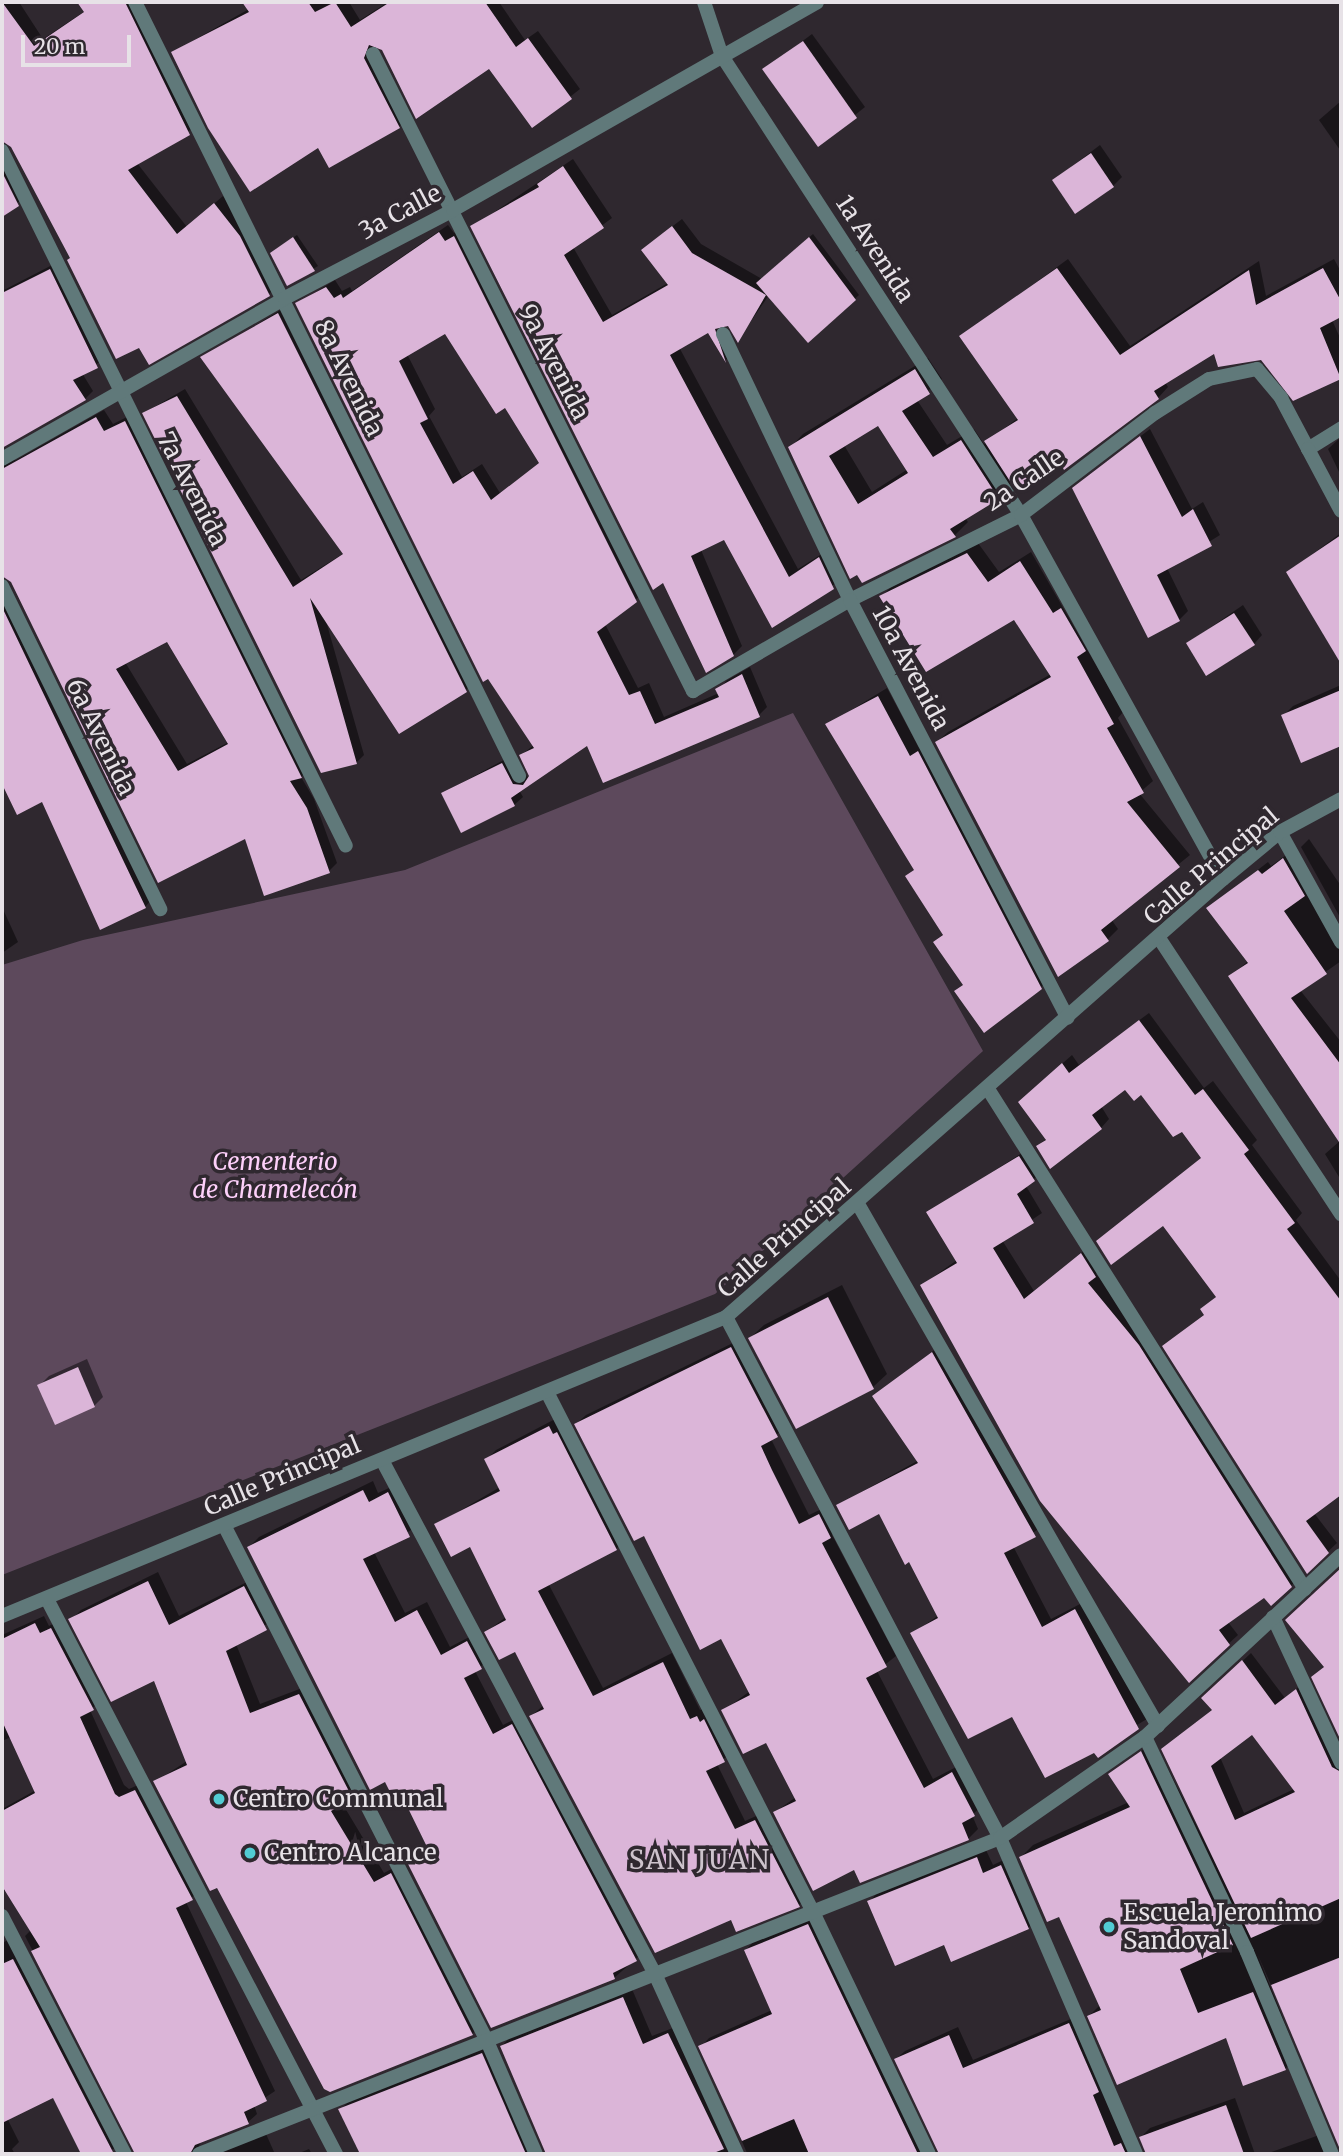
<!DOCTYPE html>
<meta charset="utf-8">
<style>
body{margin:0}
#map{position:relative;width:1343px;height:2156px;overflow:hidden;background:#2f282f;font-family:Merriweather,serif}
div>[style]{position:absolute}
.green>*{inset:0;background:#5d495c}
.shadow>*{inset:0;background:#0007}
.building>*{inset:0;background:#dbb5d8}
.minor>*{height:14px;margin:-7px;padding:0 7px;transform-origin:7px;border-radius:7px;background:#60797a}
.tertiary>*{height:14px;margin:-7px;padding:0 7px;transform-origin:7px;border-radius:7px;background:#60797a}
.dots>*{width:19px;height:19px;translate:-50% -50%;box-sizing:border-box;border:4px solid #2f282f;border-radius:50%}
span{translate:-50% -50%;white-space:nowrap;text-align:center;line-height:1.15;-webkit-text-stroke:7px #2f282f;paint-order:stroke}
.street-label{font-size:24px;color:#e7e2e7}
.park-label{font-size:24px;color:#fdd0fa;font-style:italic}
.poi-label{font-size:24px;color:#e7e2e7}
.left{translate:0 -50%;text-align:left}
.neighbourhood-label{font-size:26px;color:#cdc3cc;letter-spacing:2px}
.frame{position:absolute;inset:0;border:4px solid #e7e2e7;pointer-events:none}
.scale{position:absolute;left:21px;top:35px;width:110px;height:32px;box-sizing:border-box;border:4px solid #e7e2e7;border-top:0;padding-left:9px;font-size:21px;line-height:24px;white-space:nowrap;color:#e7e2e7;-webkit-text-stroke:5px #2f282f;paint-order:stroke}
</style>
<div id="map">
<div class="green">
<div style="clip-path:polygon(793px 713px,983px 1051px,715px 1294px,2px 1575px,2px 965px,83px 940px,405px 870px)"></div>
</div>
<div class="shadow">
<div style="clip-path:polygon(2px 2px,19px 2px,43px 39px,85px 11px,79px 2px,140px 2px,198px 125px,137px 163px,187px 227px,223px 196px,248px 228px,277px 286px,269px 294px,140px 345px,72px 257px,12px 145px,2px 139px)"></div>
<div style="clip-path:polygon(244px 2px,349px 2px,360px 20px,388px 2px,499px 2px,525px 40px,538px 31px,580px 89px,533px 126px,490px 66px,374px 45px,407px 118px,399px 127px,318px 146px,173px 52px,249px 9px)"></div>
<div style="clip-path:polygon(812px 34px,865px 107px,819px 144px,765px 69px)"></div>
<div style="clip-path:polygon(1341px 101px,1341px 149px,1340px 150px,1319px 120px)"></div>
<div style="clip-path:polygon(1100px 145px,1122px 177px,1113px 186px,1054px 180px)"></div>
<div style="clip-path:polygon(2px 148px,26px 196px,2px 215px)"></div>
<div style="clip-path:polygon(573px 159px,612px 218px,573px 247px,612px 315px,668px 283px,652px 242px,682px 219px,701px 244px,762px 279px,813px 234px,859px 295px,808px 341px,769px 295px,738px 340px,729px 324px,725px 325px,734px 352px,726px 360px,708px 331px,679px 347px,798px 569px,828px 550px,842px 579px,773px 626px,725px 538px,701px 550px,742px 646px,733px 655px,663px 580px,472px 227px)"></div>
<div style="clip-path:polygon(evenodd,448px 225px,454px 233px,462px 229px,645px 592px,605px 624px,638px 688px,649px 683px,664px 717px,719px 693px,726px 681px,750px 667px,767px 707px,759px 715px,588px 744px,519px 790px,523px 797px,514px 805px,443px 793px,511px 756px,521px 776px,531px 777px,521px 755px,534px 745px,297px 304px,335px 280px,342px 291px,350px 287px,352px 291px,448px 225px,446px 332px,506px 406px,541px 462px,500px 493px,482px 464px,462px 477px,429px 416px,435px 409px,407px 354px,446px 332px)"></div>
<div style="clip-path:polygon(297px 235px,318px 266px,288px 284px,276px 249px)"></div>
<div style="clip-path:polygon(evenodd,1068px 259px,1130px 346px,1259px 261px,1266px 296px,1334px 259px,1341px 272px,1341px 315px,1332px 320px,1341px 340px,1341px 377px,1294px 399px,1262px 358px,1215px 351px,1165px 382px,1168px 387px,1158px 398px,1064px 468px,1060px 460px,1013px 482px,965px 518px,968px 522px,955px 535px,862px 581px,790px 448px,803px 434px,928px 358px,942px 379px,917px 400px,947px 445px,974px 429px,984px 444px,1018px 418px,961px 337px,1068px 259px,878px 424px,908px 469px,872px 492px,844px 445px,878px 424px)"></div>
<div style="clip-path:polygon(58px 262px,106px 358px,82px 373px,93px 391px,85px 399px,4px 445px,2px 451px,2px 291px)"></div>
<div style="clip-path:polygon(287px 306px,473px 683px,465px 691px,326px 621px,364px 755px,356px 763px,144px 413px,185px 389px,301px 580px,344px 553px,202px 358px)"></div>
<div style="clip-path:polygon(evenodd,104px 410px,113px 424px,133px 414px,309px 769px,301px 777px,314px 799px,337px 863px,329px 871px,246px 837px,159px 881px,12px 581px,2px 574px,2px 455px,16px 460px,104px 410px,168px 640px,229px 742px,187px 764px,125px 662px,168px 640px)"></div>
<div style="clip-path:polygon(1150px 429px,1192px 509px,1203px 502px,1220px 535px,1167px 568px,1188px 611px,1179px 620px,1084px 479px)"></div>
<div style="clip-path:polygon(1341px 437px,1341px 476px,1328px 449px)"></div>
<div style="clip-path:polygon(1341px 533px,1341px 661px,1288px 572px)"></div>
<div style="clip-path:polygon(978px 543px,999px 572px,1031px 552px,1123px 712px,1118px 718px,1153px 781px,1139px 793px,1190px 855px,1111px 919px,1118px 929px,1107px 940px,937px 742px,948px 732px,1051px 674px,1014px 617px,882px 596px,892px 586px)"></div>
<div style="clip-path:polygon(2px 583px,153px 898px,145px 907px,43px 800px,18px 813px,2px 781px)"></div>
<div style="clip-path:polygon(1243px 605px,1262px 635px,1254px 644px,1188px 643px)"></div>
<div style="clip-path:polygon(1341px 685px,1341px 744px,1302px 761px,1283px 716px,1293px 706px)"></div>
<div style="clip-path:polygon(887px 688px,919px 748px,927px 743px,1050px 978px,1041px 987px,964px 984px,935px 942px,944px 933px,907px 876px,915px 869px,827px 725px)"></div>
<div style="clip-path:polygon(1309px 839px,1341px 886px,1341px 919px,1301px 847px)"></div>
<div style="clip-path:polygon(1293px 850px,1341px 937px,1341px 961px,1300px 990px,1341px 1042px,1341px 1176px,1339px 1177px,1325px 1154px,1341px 1140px,1231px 976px,1248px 961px,1209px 908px,1268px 862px,1271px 866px)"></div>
<div style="clip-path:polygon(2px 907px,18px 942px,2px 953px)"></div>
<div style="clip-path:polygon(1149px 1013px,1204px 1088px,1213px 1081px,1257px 1140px,1252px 1145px,1302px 1213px,1296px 1220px,1341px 1281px,1341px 1493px,1314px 1513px,1337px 1543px,1307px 1571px,1174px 1338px,1205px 1314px,1202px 1309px,1217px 1296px,1202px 1157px,1183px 1129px,1142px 1093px,1125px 1087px,1101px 1106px,1109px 1119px,1101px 1128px,1038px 1146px,1047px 1138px,1029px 1093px,1072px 1055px,1079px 1065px)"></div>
<div style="clip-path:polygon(1028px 1149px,1043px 1171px,1026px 1186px,1042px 1213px,1002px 1240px,1034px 1291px,1090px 1246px,1103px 1267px,1096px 1274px,1147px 1336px,1300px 1577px,1272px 1604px,1264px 1595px,1228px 1622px,1238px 1635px,1189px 1680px,922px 1285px,957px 1260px,928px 1213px)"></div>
<div style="clip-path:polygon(842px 1285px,887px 1374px,873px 1387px,750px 1338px,764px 1325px)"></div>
<div style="clip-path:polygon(741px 1339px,787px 1426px,771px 1439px,809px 1515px,828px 1506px,840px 1527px,832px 1535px,896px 1656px,877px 1671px,933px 1779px,962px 1764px,983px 1805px,972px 1815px,978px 1829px,969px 1838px,861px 1881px,855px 1867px,775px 1812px,796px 1797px,767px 1741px,723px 1711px,750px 1691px,722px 1637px,645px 1534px,576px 1424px,586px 1415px)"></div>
<div style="clip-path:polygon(941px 1345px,1043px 1526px,1013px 1546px,1051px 1619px,1084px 1602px,1147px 1719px,1095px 1750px,1013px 1714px,912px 1634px,939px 1615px,910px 1560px,880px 1512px,838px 1505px,919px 1460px,874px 1396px)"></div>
<div style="clip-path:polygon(87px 1359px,103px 1397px,94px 1406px,40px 1385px,49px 1376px)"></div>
<div style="clip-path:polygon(559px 1417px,626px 1539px,616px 1549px,548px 1583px,603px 1688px,672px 1653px,700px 1710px,707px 1707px,734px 1751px,717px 1764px,745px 1821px,765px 1812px,808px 1896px,799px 1905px,531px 1716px,544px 1705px,516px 1650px,486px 1632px,506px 1617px,470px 1545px,436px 1525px,500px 1487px,486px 1460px,496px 1450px)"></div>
<div style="clip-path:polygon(373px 1481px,378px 1493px,398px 1484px,418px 1526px,374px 1552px,405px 1613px,427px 1602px,450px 1647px,477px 1633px,491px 1658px,475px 1671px,503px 1725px,521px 1716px,646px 1950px,614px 1978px,410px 1865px,430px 1850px,404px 1798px,386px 1780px,249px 1547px,259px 1537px)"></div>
<div style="clip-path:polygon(1341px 1570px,1341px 1737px,1314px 1677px,1325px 1666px,1296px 1611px)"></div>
<div style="clip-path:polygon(158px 1572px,179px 1616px,255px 1578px,276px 1618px,236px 1644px,260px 1704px,310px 1685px,362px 1788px,342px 1803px,384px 1873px,401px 1864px,482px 2024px,472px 2034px,218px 1885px,155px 1782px,187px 1761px,155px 1679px,71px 1620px,81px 1610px)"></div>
<div style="clip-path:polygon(44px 1616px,49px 1626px,60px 1620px,102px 1700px,90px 1710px,124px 1785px,129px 1789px,145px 1782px,201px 1890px,186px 1902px,275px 2091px,254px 2105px,257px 2114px,248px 2122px,201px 2141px,198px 2149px,210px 2154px,152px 2154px,142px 2137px,132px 2142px,25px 1936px,34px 1927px,52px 1873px,2px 1892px,2px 1809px,36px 1790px,11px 1737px,2px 1741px,2px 1635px)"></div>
<div style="clip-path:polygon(evenodd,1251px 1653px,1285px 1698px,1305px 1682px,1341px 1759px,1341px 2146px,1257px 1953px,1298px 2056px,1285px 2069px,1227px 2036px,1089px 2016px,1101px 2004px,1060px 1914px,1021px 1857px,1033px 1845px,1129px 1802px,1111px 1775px,1154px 1741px,1227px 1886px,1163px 1749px,1213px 1709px,1213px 1689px,1251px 1653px,1252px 1733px,1294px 1789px,1244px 1813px,1220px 1757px,1252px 1733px)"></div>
<div style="clip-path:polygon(986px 1850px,993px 1865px,1010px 1857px,1037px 1919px,1028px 1928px,945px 1943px,870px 1901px,878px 1892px)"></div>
<div style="clip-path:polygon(817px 1916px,933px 2154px,362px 2154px,340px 2110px,349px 2101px,491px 2045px,536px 2149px,546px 2153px,502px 2046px,510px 2037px,632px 1989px,652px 2036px,678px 2026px,737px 2149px,747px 2153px,701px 2047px,709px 2038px,772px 2010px,746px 1950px,754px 1941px)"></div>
<div style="clip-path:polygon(14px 1937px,120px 2144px,106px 2154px,83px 2154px,53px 2096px,11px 2116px,2px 2098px,2px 1943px)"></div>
<div style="clip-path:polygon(1078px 2016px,1140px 2154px,1144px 2154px,933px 2154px,939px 2153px,896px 2059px,905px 2051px,958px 2027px,973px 2060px)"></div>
<div style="clip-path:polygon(1235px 2098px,1255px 2154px,1147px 2154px,1141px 2137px,1150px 2128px)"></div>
<div style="clip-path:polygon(6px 2116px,19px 2142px,12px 2149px,15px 2154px,2px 2154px,2px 2117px)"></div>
<div style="clip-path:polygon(1325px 2133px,1335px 2153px,1341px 2154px,1266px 2154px)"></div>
<div style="clip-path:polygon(266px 2134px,275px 2154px,214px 2154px)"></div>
<div style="clip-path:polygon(309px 2149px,312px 2154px,297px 2154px)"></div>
</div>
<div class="building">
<div style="clip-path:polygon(2px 2px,34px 46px,84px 12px,77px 2px,125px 2px,190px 135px,128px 170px,177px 234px,214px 203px,240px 236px,270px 296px,149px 365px,139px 348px,116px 359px,67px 260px,70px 258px,11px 147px,2px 141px)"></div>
<div style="clip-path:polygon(242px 2px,308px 2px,315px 12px,335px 2px,351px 27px,390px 2px,485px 2px,516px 47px,528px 38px,572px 99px,532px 128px,489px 69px,416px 119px,382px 50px,369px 45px,364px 58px,400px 128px,329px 168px,318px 148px,250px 192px,208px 128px,171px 52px,249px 12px)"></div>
<div style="clip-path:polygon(803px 41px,857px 118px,818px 147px,762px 69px)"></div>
<div style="clip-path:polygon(1091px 153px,1114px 187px,1075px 214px,1052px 180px)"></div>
<div style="clip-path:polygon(563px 166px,604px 228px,564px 255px,603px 322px,668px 285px,641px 250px,672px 226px,692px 253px,766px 295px,738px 343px,728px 326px,715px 329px,726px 363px,708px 333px,670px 355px,789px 577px,819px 557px,834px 589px,772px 628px,724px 540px,691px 556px,734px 656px,706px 673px,663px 583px,653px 590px,470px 226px,539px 187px,537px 184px)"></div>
<div style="clip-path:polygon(2px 172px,19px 206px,2px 217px)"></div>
<div style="clip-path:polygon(evenodd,439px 232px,445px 241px,454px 236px,637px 602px,597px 632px,629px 695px,640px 691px,655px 724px,719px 697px,715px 689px,742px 674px,760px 717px,603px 783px,587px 746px,511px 798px,515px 806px,461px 833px,441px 793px,502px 763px,513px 784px,523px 785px,529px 776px,519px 755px,534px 748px,488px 679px,483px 682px,295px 303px,326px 287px,334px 298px,341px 294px,343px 298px,439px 232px,445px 334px,496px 414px,505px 408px,539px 463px,491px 500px,473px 471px,453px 484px,420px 423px,428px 419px,399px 361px,445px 334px)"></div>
<div style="clip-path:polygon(293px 237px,315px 271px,287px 286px,270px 253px)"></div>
<div style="clip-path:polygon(809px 237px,856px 300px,808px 343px,756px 283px)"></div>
<div style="clip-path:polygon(1057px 268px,1120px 355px,1249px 270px,1256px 305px,1323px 268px,1341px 301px,1341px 317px,1320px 328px,1341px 379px,1293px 401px,1261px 360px,1218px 367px,1214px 354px,1154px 391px,1159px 399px,1064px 470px,1060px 462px,1015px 489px,984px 441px,1018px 420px,959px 336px)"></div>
<div style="clip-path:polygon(50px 269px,98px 368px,73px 380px,86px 400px,2px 448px,2px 293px)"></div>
<div style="clip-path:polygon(278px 313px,467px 692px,399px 734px,310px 598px,357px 764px,321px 773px,142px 413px,177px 396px,293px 587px,343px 554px,200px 357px)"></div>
<div style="clip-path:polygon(evenodd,915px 369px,930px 394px,902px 411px,933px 457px,961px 440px,999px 499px,950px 529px,956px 537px,862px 583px,857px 575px,850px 579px,788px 447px,915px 369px,878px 426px,908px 473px,858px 504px,829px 456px,878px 426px)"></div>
<div style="clip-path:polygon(evenodd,96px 417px,104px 431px,125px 421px,302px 778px,290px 781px,307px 808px,330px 873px,264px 896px,245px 839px,158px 883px,11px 582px,2px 576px,2px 469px,96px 417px,167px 642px,228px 744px,178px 771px,116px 669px,167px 642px)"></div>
<div style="clip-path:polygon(1140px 436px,1182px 517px,1193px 509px,1212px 546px,1157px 575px,1180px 621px,1148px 638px,1072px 488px)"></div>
<div style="clip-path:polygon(1341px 535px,1341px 664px,1286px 572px)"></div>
<div style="clip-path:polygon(967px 553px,988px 582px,1020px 561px,1053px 613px,1061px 608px,1086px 651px,1077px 657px,1114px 724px,1107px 728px,1144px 793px,1127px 802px,1180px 867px,1101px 930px,1109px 941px,1058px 977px,935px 742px,1051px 677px,1014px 620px,926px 672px,879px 596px)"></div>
<div style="clip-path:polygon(2px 607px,146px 908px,100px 930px,42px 802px,17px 815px,2px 784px)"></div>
<div style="clip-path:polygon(1234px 613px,1255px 645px,1206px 676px,1186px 643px)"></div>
<div style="clip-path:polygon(1341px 690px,1341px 746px,1301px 763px,1281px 715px)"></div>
<div style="clip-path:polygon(878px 696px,910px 756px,918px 751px,1042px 989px,984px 1033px,954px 991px,963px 985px,933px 942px,943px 935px,905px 876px,914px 870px,825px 724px)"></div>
<div style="clip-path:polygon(1283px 858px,1305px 896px,1284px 911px,1327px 974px,1291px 998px,1341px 1065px,1341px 1145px,1228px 976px,1248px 963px,1206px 908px,1258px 870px,1262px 874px)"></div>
<div style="clip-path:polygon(1139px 1020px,1195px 1095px,1203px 1089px,1249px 1150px,1244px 1154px,1295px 1223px,1287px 1229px,1341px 1301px,1341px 1495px,1306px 1521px,1329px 1553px,1307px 1574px,1162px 1346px,1204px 1315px,1200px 1309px,1216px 1297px,1163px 1226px,1111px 1265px,1096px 1241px,1201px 1158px,1182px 1132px,1173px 1137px,1141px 1095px,1134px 1101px,1125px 1090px,1092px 1115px,1102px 1129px,1050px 1169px,1036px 1146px,1046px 1140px,1018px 1102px,1062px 1063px,1069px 1073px)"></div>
<div style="clip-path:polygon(1019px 1156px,1035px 1181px,1017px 1194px,1034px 1223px,993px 1248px,1024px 1299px,1081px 1253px,1096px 1277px,1088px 1283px,1139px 1345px,1292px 1587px,1271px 1606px,1264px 1598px,1219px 1630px,1230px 1645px,1189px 1683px,1040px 1501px,920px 1285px,957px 1263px,926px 1212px)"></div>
<div style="clip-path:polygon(828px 1297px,874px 1389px,796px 1429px,748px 1338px)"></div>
<div style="clip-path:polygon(731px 1347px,778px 1437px,761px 1446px,772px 1470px,799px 1524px,819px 1514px,831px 1538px,822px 1543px,887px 1667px,866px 1678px,924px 1788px,952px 1772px,975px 1816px,962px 1823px,969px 1840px,860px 1883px,854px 1870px,813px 1891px,773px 1812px,796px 1801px,766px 1743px,743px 1754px,721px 1710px,750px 1695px,721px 1639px,700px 1650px,644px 1536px,634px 1541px,574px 1424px)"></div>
<div style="clip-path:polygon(932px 1352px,1036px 1537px,1004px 1553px,1042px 1627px,1075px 1609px,1139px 1729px,1098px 1758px,1094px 1753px,1045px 1778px,1012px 1717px,968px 1739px,910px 1633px,938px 1618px,909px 1562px,905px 1565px,879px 1514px,849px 1530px,836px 1505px,918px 1463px,872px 1396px)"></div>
<div style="clip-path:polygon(78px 1367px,95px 1407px,55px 1425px,37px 1385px)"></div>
<div style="clip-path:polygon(549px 1426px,553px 1434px,557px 1432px,617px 1550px,538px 1591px,593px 1696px,663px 1662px,690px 1719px,697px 1716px,700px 1722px,704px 1719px,725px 1762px,706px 1771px,735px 1829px,755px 1820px,800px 1907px,736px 1932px,731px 1920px,655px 1953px,529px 1716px,544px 1709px,515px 1652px,499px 1660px,484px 1632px,506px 1620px,470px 1547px,451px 1557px,434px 1524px,500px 1491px,484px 1459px)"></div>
<div style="clip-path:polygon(363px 1490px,369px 1502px,388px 1492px,410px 1537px,363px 1559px,395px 1622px,417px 1610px,441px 1655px,467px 1641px,482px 1669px,464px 1678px,493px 1734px,512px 1724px,637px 1961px,613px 1973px,615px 1979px,491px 2028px,408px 1864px,430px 1853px,404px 1800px,396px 1804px,385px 1782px,370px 1790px,247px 1547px)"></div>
<div style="clip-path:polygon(1341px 1568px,1341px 1741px,1311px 1677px,1324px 1667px,1285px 1620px)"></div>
<div style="clip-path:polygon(148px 1581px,169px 1625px,244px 1586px,267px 1630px,226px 1651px,250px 1713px,299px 1694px,353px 1799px,331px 1811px,374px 1882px,391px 1873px,473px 2035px,330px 2092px,324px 2089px,217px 1888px,210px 1891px,153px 1781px,187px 1765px,154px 1681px,111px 1702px,68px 1619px)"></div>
<div style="clip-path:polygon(35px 1623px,40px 1633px,51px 1628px,94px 1710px,80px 1717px,115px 1794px,119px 1797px,135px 1790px,193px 1900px,176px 1908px,267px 2101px,244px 2112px,249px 2124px,195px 2145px,190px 2154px,135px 2154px,31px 1951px,40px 1947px,2px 1886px,2px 1811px,35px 1793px,2px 1721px,2px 1639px)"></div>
<div style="clip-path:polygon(evenodd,1242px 1660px,1275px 1705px,1296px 1689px,1332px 1767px,1341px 1772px,1341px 1898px,1251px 1938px,1161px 1749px,1212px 1710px,1201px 1698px,1242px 1660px,1252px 1735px,1295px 1792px,1235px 1820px,1211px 1766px,1252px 1735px)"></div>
<div style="clip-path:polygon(1141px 1751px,1233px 1945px,1180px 1969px,1198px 2013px,1253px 1992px,1286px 2070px,1243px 2086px,1226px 2038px,1117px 2085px,1087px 2016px,1101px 2010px,1059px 1917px,1047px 1922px,1019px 1857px,1130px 1807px,1108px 1774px)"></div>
<div style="clip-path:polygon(977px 1857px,983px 1873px,1001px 1865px,1029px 1929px,951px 1962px,944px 1945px,895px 1966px,867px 1901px)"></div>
<div style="clip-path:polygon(808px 1924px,918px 2154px,809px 2154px,794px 2119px,742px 2141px,698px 2046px,772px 2014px,744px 1950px)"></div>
<div style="clip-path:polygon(1341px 1957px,1341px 2146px,1339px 2147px,1271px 1985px)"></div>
<div style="clip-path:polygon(13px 1959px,114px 2154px,81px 2154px,53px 2098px,2px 2123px,2px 1964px)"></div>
<div style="clip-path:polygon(623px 1997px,643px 2044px,668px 2033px,724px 2149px,711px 2154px,546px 2154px,500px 2046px)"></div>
<div style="clip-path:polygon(1069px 2023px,1099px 2092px,1093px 2095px,1114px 2146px,1121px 2143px,1126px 2154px,939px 2154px,894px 2059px,949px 2035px,963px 2068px)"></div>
<div style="clip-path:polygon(482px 2053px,526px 2154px,360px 2154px,338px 2109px)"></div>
<div style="clip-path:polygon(1226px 2105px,1244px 2154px,1146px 2154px,1139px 2137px)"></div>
</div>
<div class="minor">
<div style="left:135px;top:2px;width:864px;rotate:63.61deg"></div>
<div style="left:704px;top:2px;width:57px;rotate:71.6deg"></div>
<div style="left:722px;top:56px;width:548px;rotate:56.92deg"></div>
<div style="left:1021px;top:515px;width:416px;rotate:61deg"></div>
<div style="left:373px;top:54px;width:713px;rotate:63.33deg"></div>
<div style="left:693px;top:691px;width:181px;rotate:-30.1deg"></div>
<div style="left:850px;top:600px;width:191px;rotate:-26.4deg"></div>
<div style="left:1021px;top:515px;width:168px;rotate:-37.3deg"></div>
<div style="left:1155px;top:413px;width:64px;rotate:-32.2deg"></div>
<div style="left:1209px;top:379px;width:49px;rotate:-11.8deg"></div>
<div style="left:1257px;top:369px;width:38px;rotate:50deg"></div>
<div style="left:1281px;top:398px;width:58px;rotate:62.1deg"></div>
<div style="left:1308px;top:449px;width:39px;rotate:-32deg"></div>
<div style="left:2px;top:151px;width:775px;rotate:63.67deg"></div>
<div style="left:723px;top:334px;width:295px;rotate:64.5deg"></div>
<div style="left:850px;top:600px;width:471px;rotate:62.5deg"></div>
<div style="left:1308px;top:449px;width:70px;rotate:62deg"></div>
<div style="left:2px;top:459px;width:326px;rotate:-29.6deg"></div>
<div style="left:285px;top:298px;width:190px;rotate:-27.6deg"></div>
<div style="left:453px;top:210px;width:419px;rotate:-29.7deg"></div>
<div style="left:2px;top:586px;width:360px;rotate:63.9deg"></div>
<div style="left:1280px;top:832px;width:126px;rotate:61deg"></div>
<div style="left:1159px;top:938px;width:331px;rotate:56.6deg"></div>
<div style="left:988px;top:1089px;width:592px;rotate:57.63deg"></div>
<div style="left:858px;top:1204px;width:602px;rotate:60.11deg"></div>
<div style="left:726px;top:1317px;width:589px;rotate:62.26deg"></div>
<div style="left:1000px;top:1838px;width:344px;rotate:66.7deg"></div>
<div style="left:547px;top:1392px;width:584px;rotate:62.91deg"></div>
<div style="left:813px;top:1912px;width:268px;rotate:64.4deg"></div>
<div style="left:382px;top:1460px;width:582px;rotate:62.03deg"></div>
<div style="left:655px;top:1974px;width:198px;rotate:65.5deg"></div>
<div style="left:224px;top:1525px;width:579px;rotate:62.99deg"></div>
<div style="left:487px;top:2041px;width:123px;rotate:66.6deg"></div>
<div style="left:47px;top:1599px;width:626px;rotate:62.49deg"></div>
<div style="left:1273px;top:1617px;width:161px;rotate:65deg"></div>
<div style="left:1145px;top:1737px;width:238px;rotate:64.6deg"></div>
<div style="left:1247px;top:1952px;width:219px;rotate:67.2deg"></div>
<div style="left:2px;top:1916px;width:268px;rotate:62.7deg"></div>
<div style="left:199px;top:2154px;width:861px;rotate:-21.53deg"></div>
<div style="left:1000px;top:1838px;width:177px;rotate:-34.9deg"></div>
<div style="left:1145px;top:1737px;width:267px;rotate:-42.9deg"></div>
</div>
<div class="tertiary">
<div style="left:2px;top:1616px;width:783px;rotate:-22.44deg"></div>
<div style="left:726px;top:1317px;width:662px;rotate:-41.39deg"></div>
<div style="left:1223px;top:879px;width:74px;rotate:-39.5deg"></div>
<div style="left:1280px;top:832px;width:69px;rotate:-28.4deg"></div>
</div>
<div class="dots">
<div style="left:219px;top:1799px;background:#51ccd3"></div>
<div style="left:250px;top:1853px;background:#51ccd3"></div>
<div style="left:1109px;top:1927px;background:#51ccd3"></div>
</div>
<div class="street-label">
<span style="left:400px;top:212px;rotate:-28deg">3a Calle</span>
<span style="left:875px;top:249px;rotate:57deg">1a Avenida</span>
<span style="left:554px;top:362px;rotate:63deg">9a Avenida</span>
<span style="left:349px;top:378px;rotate:64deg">8a Avenida</span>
<span style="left:1024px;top:480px;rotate:-34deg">2a Calle</span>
<span style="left:192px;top:489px;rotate:63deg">7a Avenida</span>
<span style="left:911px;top:668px;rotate:62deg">10a Avenida</span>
<span style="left:101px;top:737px;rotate:64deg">6a Avenida</span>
<span style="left:1211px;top:866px;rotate:-40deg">Calle Principal</span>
<span style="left:784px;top:1238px;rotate:-41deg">Calle Principal</span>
<span style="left:282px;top:1476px;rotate:-23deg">Calle Principal</span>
</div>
<div class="park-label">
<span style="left:275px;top:1176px">Cementerio<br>de Chamelecón</span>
</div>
<div class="poi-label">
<span class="left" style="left:233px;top:1799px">Centro Communal</span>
<span class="left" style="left:264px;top:1853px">Centro Alcance</span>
<span class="left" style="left:1123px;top:1927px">Escuela Jeronimo<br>Sandoval</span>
</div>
<div class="neighbourhood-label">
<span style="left:700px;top:1860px">SAN JUAN</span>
</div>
<div class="frame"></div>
<div class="scale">20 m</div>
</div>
